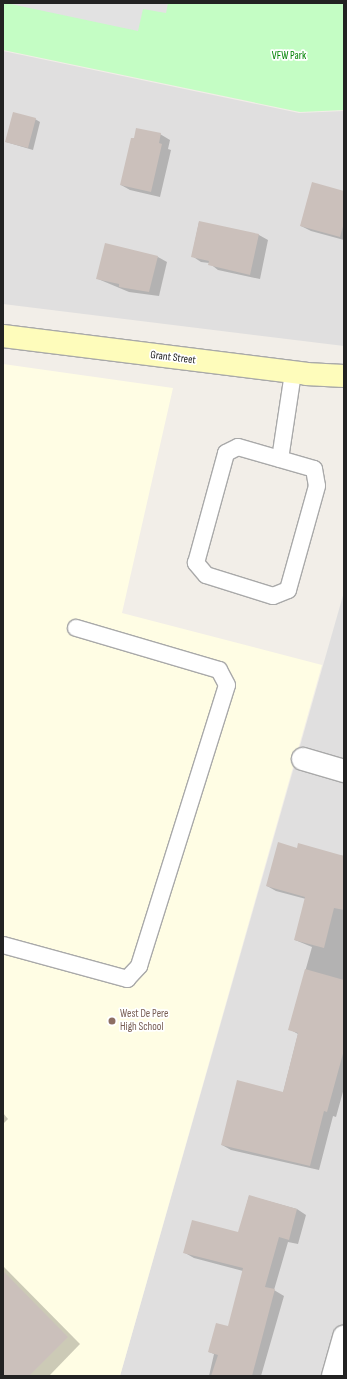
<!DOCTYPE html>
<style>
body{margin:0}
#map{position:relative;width:347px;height:1379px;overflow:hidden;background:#f2eee8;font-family:"Sofia Sans Condensed",sans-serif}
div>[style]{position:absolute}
.residential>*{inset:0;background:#e0dfdf}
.education>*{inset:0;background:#fffde4}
.park>*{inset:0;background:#c4fdc4}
.parking>*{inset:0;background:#e2e2e2}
.shadow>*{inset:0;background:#0003}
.building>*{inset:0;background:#cbc0bb}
.roads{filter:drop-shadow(1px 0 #a9a9a9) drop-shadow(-1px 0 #a9a9a9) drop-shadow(0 1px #a9a9a9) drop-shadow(0 -1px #a9a9a9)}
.lane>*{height:16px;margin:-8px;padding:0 8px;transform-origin:8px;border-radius:8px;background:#fff}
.street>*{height:22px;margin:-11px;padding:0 11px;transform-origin:11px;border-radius:11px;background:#fff}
.secondary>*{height:22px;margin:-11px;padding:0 11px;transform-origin:11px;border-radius:11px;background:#fefcbb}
.dots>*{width:11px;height:11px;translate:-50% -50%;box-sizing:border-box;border:2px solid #fff;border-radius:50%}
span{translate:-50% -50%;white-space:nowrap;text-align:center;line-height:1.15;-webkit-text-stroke:3.5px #fff;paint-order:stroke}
.park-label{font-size:11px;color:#058506}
.street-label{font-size:11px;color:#222}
.education-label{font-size:11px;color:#785e54}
.left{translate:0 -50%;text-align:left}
.frame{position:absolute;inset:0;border:4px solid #222;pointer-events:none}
</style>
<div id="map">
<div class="residential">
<div style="clip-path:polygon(3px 51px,299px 113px,344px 111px,344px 346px,3px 304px)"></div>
<div style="clip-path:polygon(344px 592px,344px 1376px,120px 1376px)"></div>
</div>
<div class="education">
<div style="clip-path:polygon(3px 364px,173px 388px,122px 613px,322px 665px,120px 1376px,3px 1376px)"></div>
</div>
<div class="park">
<div style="clip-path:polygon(3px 3px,344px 3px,344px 110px,300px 112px,3px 50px)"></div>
</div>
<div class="parking">
<div style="clip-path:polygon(6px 3px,168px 3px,166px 13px,143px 9px,138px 31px)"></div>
</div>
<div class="shadow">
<div style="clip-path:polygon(35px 119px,40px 122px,33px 150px,6px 142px)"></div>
<div style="clip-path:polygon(160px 134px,170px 140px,168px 149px,171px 150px,160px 197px,130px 190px,121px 185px)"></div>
<div style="clip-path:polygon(344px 192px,344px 240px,311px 231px,301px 226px)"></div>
<div style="clip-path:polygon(199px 222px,259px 235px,268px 240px,260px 279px,218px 270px,209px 263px,201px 262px,192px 256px)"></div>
<div style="clip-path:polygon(158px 257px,167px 262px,159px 296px,129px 292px,98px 279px)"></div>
<div style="clip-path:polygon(297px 849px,344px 856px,344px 1088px,336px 1117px,333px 1116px,319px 1170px,231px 1150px,222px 1145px,283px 1093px,298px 1034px,289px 1029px,312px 947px,295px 940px,306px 899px,276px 891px,267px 886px)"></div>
<div style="clip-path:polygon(3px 1113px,8px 1119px,3px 1124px)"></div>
<div style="clip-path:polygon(249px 1196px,297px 1209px,306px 1215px,298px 1244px,288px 1242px,274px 1290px,284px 1296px,261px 1376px,209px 1376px,214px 1354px,209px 1352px,229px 1327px,243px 1271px,194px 1258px,185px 1253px,239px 1233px)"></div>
<div style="clip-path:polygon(3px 1266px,80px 1344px,49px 1376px,3px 1376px)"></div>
</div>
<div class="building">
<div style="clip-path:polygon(13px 112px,36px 118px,28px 148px,5px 142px)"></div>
<div style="clip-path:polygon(136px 128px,161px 133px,159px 143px,162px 144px,151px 192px,120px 185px,131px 138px,134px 138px)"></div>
<div style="clip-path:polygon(312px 182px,344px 191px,344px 223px,340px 237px,300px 226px)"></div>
<div style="clip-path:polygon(199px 221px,259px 234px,250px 275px,208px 265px,209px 261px,191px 257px)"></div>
<div style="clip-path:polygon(105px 243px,158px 256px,149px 292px,119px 287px,119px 284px,96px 279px)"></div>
<div style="clip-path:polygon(278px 842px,297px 848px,298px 843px,344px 856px,344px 910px,334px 908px,324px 948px,294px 940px,305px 897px,266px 886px)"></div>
<div style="clip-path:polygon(305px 969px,344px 980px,344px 1050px,327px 1112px,324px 1111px,310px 1166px,221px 1145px,237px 1080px,283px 1092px,298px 1033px,288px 1030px)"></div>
<div style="clip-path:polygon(249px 1195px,297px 1209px,289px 1240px,279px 1237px,265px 1287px,275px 1289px,252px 1376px,211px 1376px,218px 1355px,208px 1352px,216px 1323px,228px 1326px,243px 1268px,183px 1253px,192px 1220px,238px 1232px)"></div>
<div style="clip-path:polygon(3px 1271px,68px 1337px,29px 1376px,3px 1376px)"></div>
</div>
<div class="roads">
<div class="lane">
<div style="left:238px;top:447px;width:79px;rotate:16.1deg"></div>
<div style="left:314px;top:469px;width:17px;rotate:80deg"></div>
<div style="left:317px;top:486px;width:108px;rotate:105.6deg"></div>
<div style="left:288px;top:590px;width:16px;rotate:158deg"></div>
<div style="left:273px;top:596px;width:70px;rotate:-162.6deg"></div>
<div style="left:206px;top:575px;width:16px;rotate:-130deg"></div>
<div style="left:196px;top:563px;width:114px;rotate:-74.7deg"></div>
<div style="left:226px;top:453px;width:13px;rotate:-27deg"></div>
<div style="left:280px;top:459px;width:87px;rotate:-81.4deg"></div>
<div style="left:3px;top:945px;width:129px;rotate:15.3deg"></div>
<div style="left:127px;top:979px;width:18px;rotate:-47deg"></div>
<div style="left:139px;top:966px;width:294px;rotate:-72.6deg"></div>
<div style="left:227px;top:685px;width:17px;rotate:-118deg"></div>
<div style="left:219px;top:670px;width:149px;rotate:-163.6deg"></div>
</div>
<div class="street">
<div style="left:303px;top:759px;width:43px;rotate:16.3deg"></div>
<div style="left:333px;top:1376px;width:41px;rotate:-74.2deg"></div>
</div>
<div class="secondary">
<div style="left:3px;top:336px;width:305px;rotate:7.1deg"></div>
<div style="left:306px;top:374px;width:38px;rotate:3deg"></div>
</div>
</div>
<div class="dots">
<div style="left:112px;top:1021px;background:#8d6e63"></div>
</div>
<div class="park-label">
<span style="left:289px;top:56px">VFW Park</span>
</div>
<div class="street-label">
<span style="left:173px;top:358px;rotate:7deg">Grant Street</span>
</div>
<div class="education-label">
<span class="left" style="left:120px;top:1021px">West De Pere<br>High School</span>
</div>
<div class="frame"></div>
</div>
